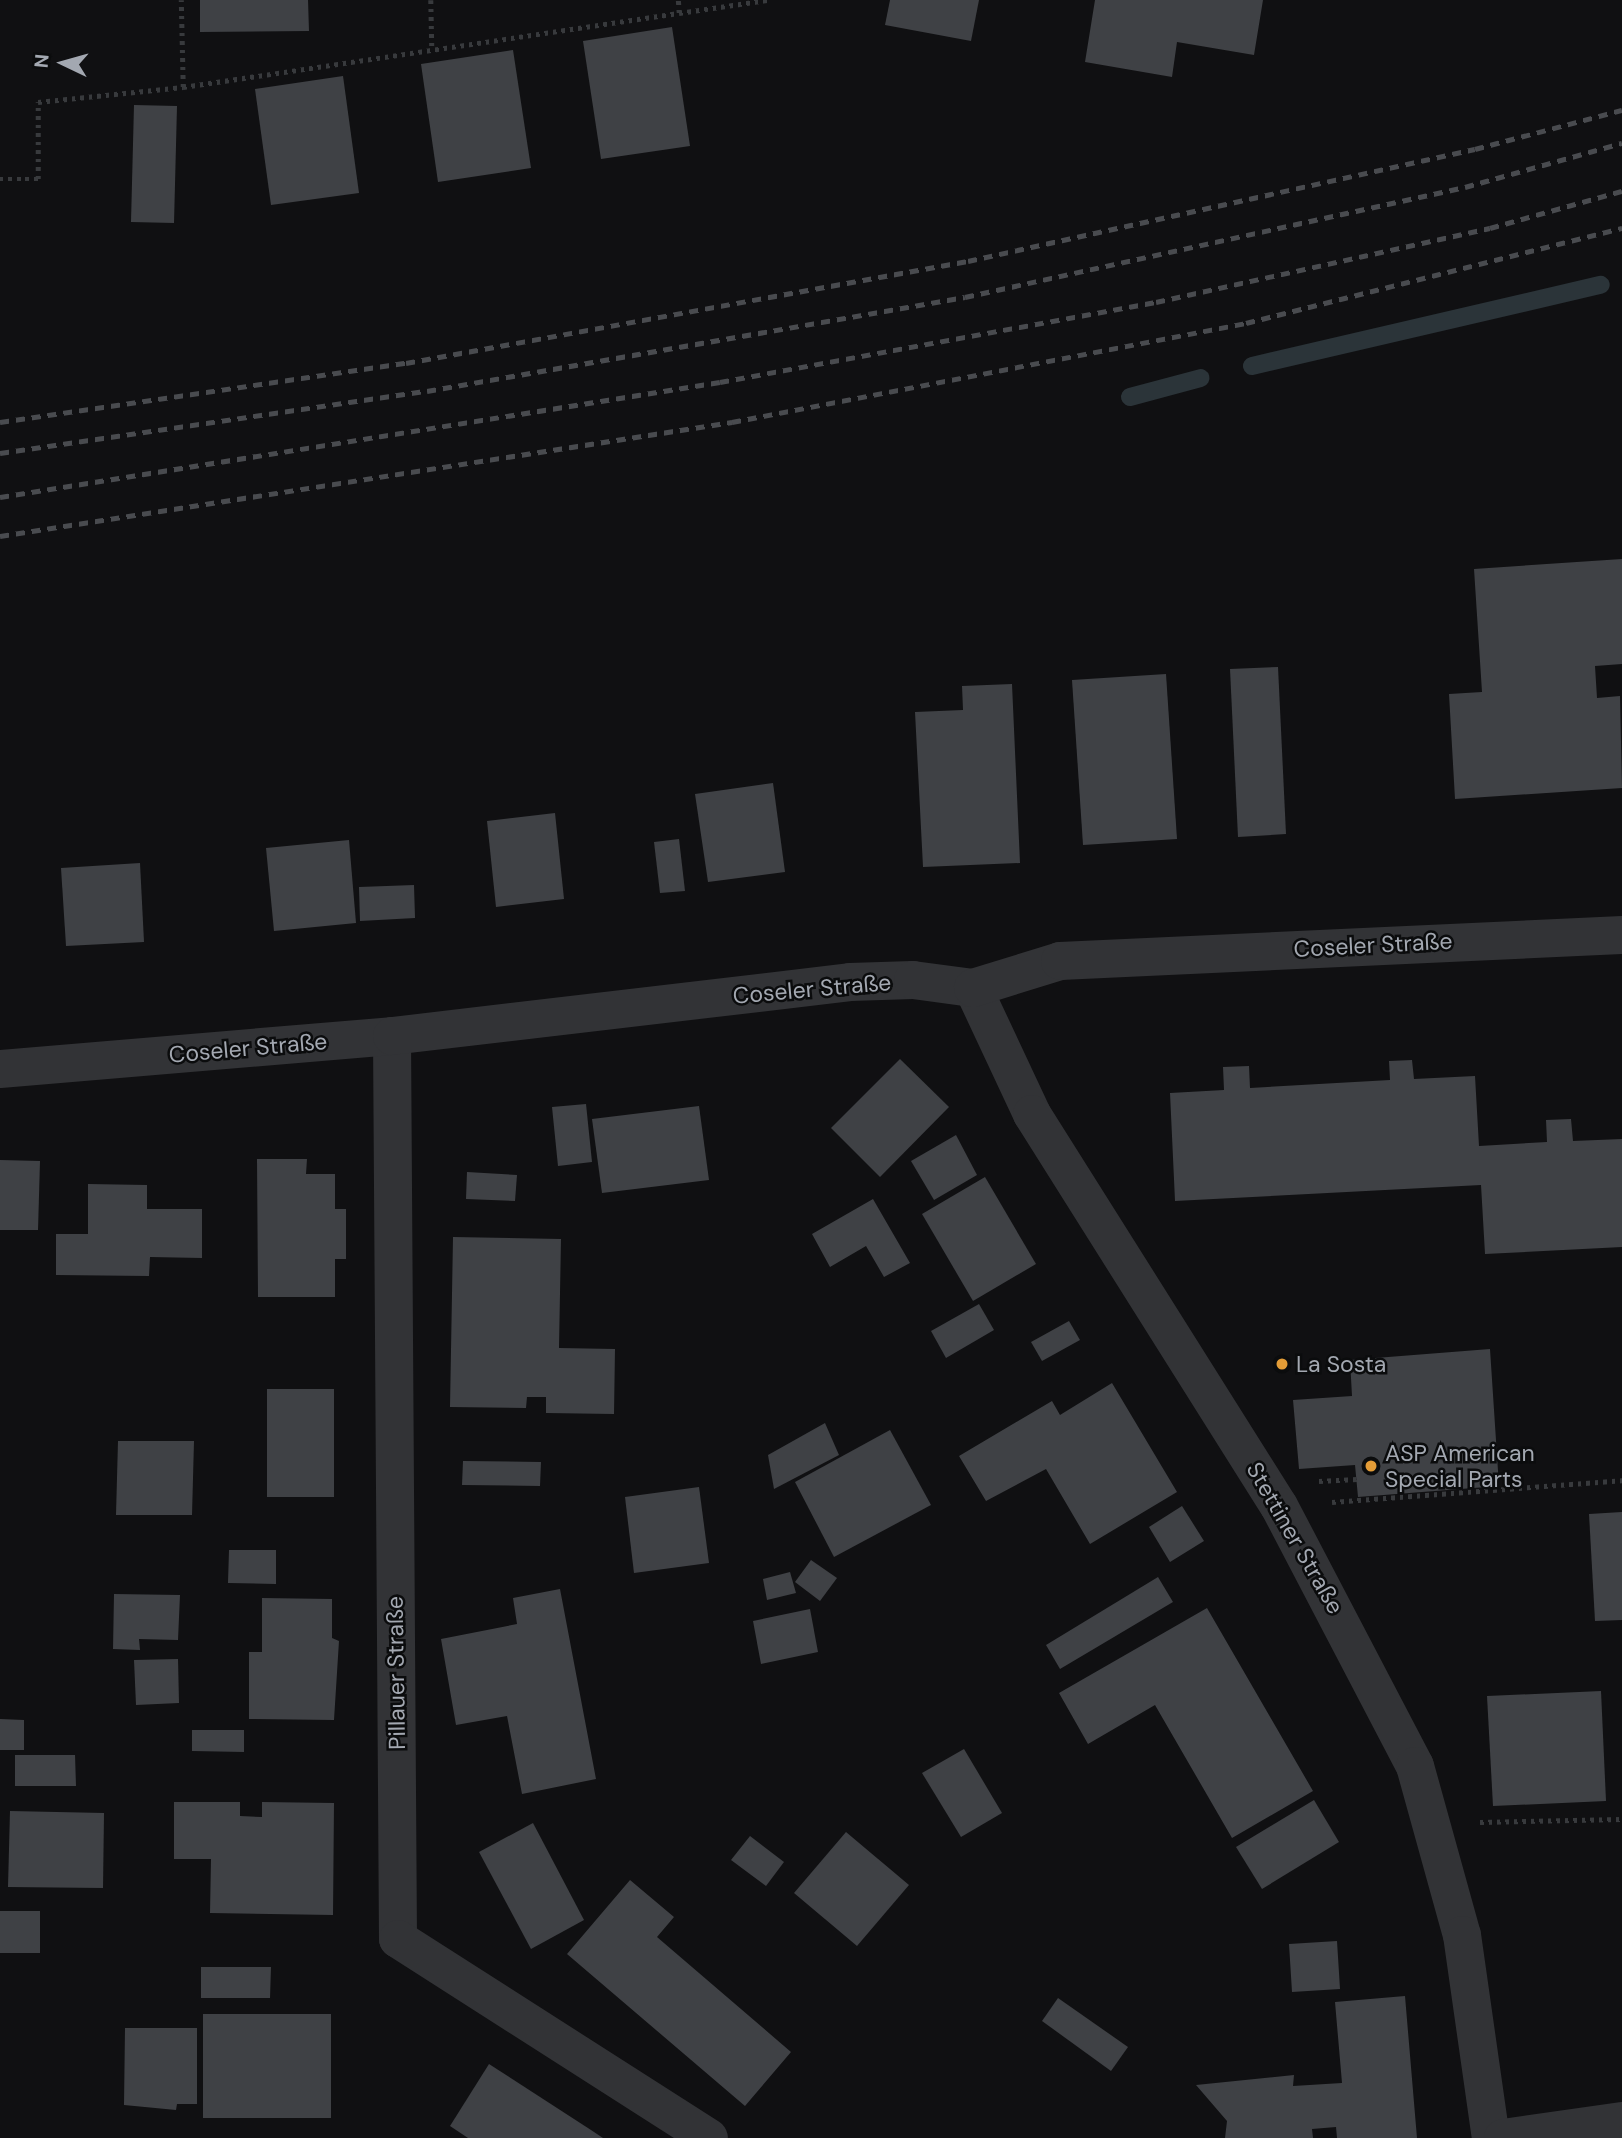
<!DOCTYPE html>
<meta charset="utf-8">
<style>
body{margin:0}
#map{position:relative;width:1622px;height:2138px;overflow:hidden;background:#101012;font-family:"DM Sans",sans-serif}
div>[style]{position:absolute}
.stream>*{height:18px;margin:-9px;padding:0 9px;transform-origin:9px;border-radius:9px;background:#2b3439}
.building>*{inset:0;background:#3f4145}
.path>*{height:4.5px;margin-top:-2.25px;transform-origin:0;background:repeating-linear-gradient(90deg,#383a3d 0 3.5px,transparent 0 8.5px)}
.street>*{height:38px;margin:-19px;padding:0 19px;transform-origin:19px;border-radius:19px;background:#323336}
.rail>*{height:5px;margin-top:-2.5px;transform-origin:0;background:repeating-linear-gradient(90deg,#494b4f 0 9px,transparent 0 16px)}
.dots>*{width:19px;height:19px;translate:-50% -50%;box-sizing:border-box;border:4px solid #0b0c0d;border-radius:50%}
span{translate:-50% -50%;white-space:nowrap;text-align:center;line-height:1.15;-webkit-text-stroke:5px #0b0c0d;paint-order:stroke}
.street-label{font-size:23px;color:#a3a8b1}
.poi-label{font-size:23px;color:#a3a8b1}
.left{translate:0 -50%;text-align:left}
.north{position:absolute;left:28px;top:28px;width:70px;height:70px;-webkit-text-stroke:5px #0b0c0d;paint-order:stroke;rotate:275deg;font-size:19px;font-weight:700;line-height:28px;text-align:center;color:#a3a8b1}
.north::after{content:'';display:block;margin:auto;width:24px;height:32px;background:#a3a8b1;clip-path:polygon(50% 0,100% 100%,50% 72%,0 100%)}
</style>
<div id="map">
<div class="stream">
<div style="left:1252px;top:366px;width:358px;rotate:-13.1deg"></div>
<div style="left:1130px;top:397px;width:73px;rotate:-15deg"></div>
</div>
<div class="building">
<div style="clip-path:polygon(200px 0,308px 0,309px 31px,200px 32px)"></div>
<div style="clip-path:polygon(890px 0,979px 0,971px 41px,885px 25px)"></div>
<div style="clip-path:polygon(1095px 0,1263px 0,1254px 55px,1177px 42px,1172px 77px,1085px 62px)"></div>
<div style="clip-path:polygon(672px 27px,690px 146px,601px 159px,583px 41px)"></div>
<div style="clip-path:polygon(513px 50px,531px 168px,438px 182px,421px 64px)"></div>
<div style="clip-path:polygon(343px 76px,359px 193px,271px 205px,255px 89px)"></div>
<div style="clip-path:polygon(134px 105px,177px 106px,174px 223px,131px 222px)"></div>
<div style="clip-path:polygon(1622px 559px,1622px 664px,1595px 666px,1597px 698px,1620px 696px,1622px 788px,1455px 799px,1449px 694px,1482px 692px,1474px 569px)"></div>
<div style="clip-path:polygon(1278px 667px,1286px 834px,1238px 837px,1230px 669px)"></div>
<div style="clip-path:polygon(1166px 674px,1177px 839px,1083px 845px,1072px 680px)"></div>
<div style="clip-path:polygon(1012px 684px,1020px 863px,923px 867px,915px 712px,963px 710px,962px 686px)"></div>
<div style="clip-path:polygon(773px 783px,785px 872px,708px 882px,695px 794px)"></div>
<div style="clip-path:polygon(555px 813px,564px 899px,496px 907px,487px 821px)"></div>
<div style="clip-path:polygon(679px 839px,685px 891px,660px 893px,654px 842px)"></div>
<div style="clip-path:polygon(349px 840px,356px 923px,274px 931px,266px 848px)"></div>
<div style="clip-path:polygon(140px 863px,144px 942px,66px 946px,61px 868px)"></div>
<div style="clip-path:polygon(414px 885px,415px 918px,360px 921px,359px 887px)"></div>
<div style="clip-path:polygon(900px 1059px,949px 1107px,880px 1177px,831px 1128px)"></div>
<div style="clip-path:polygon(1412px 1060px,1414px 1079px,1475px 1076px,1479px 1146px,1547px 1142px,1546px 1120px,1571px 1119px,1573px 1141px,1622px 1139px,1622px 1247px,1485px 1254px,1481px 1185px,1175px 1201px,1170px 1093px,1224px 1090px,1223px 1067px,1249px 1066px,1250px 1088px,1390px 1080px,1389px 1061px)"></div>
<div style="clip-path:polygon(586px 1104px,592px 1162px,558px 1166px,552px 1107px)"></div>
<div style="clip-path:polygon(699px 1106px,709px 1180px,602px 1193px,592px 1119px)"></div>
<div style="clip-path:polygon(956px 1135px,977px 1175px,934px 1200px,911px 1161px)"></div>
<div style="clip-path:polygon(257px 1159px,307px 1159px,306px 1174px,335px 1174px,335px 1209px,346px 1209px,346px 1259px,335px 1259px,335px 1297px,258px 1297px)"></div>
<div style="clip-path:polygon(0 1160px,40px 1161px,38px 1230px,0 1230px)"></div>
<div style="clip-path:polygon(467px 1172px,517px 1175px,515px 1201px,466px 1199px)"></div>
<div style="clip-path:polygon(985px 1177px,1036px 1264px,973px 1301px,922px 1214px)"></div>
<div style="clip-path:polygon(88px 1184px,147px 1185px,147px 1209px,202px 1209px,202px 1258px,150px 1257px,149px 1276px,56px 1275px,56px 1234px,88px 1234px)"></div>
<div style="clip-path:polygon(873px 1199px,910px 1263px,884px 1277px,866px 1246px,830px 1267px,812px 1234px)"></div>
<div style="clip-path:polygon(453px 1237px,561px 1239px,559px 1348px,615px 1349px,614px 1414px,546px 1413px,546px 1397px,527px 1397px,526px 1408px,450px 1407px)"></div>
<div style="clip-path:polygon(979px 1304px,994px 1330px,946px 1358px,931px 1331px)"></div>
<div style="clip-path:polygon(1069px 1321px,1080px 1340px,1042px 1361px,1031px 1342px)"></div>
<div style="clip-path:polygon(1490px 1349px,1499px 1486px,1358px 1497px,1355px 1465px,1299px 1469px,1293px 1400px,1352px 1396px,1350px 1360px)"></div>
<div style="clip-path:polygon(1112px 1383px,1177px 1492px,1090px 1544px,1046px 1469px,986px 1501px,959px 1456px,1052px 1401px,1060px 1415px)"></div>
<div style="clip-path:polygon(267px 1389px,334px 1389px,334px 1497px,267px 1497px)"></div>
<div style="clip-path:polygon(825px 1423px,839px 1455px,774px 1489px,768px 1455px)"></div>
<div style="clip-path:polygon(890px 1430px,931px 1505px,834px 1557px,795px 1482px)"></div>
<div style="clip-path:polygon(118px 1441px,194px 1441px,192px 1515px,116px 1515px)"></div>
<div style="clip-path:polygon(463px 1461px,541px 1462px,540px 1486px,462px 1485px)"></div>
<div style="clip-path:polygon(699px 1487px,709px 1563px,634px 1573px,625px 1497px)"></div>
<div style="clip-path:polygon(1182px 1506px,1204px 1541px,1170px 1562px,1149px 1527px)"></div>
<div style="clip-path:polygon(1622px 1512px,1622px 1620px,1595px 1621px,1589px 1514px)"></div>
<div style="clip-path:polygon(229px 1550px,276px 1550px,276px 1584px,228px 1583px)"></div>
<div style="clip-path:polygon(811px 1560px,837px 1578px,820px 1601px,795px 1582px)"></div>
<div style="clip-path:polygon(790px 1572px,796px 1593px,767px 1600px,763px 1579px)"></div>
<div style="clip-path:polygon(1158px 1577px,1173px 1602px,1060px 1669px,1046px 1645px)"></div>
<div style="clip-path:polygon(560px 1589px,596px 1779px,522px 1794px,507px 1716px,456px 1725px,441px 1639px,517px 1624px,513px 1598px)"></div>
<div style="clip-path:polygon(114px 1594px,180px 1595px,178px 1640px,139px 1639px,140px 1650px,113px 1649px)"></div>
<div style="clip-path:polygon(262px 1598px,332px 1599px,332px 1638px,339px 1641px,334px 1720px,249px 1719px,249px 1652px,262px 1652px)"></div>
<div style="clip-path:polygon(1207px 1608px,1313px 1791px,1232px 1838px,1155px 1705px,1088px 1744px,1059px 1693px)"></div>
<div style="clip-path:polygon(810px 1609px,818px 1652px,761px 1664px,753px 1621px)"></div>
<div style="clip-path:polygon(178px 1659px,179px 1703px,136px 1705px,134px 1660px)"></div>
<div style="clip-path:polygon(1601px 1691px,1606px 1801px,1493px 1806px,1487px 1696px)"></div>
<div style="clip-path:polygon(0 1719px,24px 1720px,24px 1750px,0 1750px)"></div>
<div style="clip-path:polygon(192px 1730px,244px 1730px,244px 1752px,192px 1751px)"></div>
<div style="clip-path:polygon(964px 1749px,1002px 1813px,961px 1837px,922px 1773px)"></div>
<div style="clip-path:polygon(15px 1755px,75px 1755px,76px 1786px,15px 1786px)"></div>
<div style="clip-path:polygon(1314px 1800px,1339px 1842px,1262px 1889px,1236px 1847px)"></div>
<div style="clip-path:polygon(174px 1802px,240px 1802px,240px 1816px,262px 1817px,262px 1802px,334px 1803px,333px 1915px,210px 1913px,211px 1859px,174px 1859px)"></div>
<div style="clip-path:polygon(10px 1811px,104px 1813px,103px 1888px,8px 1887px)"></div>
<div style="clip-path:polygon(533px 1823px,584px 1920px,531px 1949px,479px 1852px)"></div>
<div style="clip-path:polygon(846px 1832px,909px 1885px,857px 1946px,794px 1893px)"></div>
<div style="clip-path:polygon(750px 1836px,784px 1862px,766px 1886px,731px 1860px)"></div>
<div style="clip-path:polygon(630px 1880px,674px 1917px,657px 1937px,791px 2052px,745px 2106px,567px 1954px)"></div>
<div style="clip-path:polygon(0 1911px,40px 1911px,40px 1953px,0 1953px)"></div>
<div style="clip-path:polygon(1337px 1941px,1340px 1989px,1292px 1992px,1289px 1944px)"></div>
<div style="clip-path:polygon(201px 1967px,271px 1967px,270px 1998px,201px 1998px)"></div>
<div style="clip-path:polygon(1405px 1996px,1417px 2138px,1337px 2138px,1336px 2127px,1312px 2129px,1313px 2138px,1225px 2138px,1227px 2121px,1196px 2085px,1294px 2075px,1293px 2086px,1342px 2083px,1335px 2002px)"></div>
<div style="clip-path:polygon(1058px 1998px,1128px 2047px,1111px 2071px,1042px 2021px)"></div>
<div style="clip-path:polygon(203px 2014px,331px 2014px,331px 2118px,203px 2118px)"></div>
<div style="clip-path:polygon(125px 2028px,197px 2028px,197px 2104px,177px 2104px,176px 2110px,124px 2105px)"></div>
<div style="clip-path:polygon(489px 2064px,591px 2130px,603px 2138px,468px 2138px,450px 2126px)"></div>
</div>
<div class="path">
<div style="left:431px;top:0;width:47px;rotate:88.8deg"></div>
<div style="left:679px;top:13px;width:89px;rotate:-8.4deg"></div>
<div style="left:183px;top:87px;width:501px;rotate:-8.49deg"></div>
<div style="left:679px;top:13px;width:13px;rotate:-94deg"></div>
<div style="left:0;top:179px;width:38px"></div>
<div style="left:38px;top:179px;width:77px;rotate:-90deg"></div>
<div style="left:38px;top:102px;width:146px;rotate:-5.9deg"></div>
<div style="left:183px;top:87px;width:87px;rotate:-91.3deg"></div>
<div style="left:1319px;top:1481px;width:38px;rotate:-3deg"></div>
<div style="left:1332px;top:1502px;width:291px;rotate:-4.3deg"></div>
<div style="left:1480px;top:1822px;width:142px;rotate:-1.2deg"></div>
</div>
<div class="street">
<div style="left:973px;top:988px;width:139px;rotate:64.9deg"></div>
<div style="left:1032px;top:1114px;width:463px;rotate:57.8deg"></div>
<div style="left:1279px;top:1506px;width:293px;rotate:62.4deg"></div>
<div style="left:1415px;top:1766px;width:175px;rotate:74.5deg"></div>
<div style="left:1462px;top:1935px;width:205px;rotate:81.9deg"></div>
<div style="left:392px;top:1036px;width:903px;rotate:89.62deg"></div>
<div style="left:398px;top:1939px;width:369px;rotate:32.6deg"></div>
<div style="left:0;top:1069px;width:393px;rotate:-4.8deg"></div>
<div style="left:392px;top:1036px;width:461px;rotate:-6.7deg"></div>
<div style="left:850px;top:982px;width:63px;rotate:-1.8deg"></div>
<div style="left:913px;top:980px;width:61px;rotate:7.6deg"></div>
<div style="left:973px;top:988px;width:91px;rotate:-17.2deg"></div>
<div style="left:1060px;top:961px;width:563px;rotate:-2.65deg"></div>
<div style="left:1503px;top:2138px;width:120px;rotate:-8.1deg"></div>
</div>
<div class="rail">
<div style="left:0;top:422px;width:410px;rotate:-8.3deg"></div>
<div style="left:406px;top:363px;width:571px;rotate:-10.29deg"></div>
<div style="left:968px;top:261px;width:519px;rotate:-12.46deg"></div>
<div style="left:1475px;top:149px;width:152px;rotate:-14.9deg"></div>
<div style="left:0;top:453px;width:431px;rotate:-8.3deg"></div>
<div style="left:427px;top:391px;width:546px;rotate:-9.91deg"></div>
<div style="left:965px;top:297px;width:512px;rotate:-12.41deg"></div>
<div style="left:1465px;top:187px;width:163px;rotate:-15.7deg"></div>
<div style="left:0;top:497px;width:729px;rotate:-9.07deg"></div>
<div style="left:720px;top:382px;width:443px;rotate:-10.4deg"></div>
<div style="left:1156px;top:302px;width:342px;rotate:-12.5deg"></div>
<div style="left:1490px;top:228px;width:137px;rotate:-15.7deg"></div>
<div style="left:0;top:536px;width:741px;rotate:-8.85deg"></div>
<div style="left:732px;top:422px;width:523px;rotate:-10.9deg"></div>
<div style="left:1246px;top:323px;width:388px;rotate:-14.2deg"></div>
</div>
<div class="dots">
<div style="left:1282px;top:1364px;background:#e39c37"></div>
<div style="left:1371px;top:1466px;background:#e39c37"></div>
</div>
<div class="street-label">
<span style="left:1373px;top:945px;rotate:-3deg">Coseler Straße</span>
<span style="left:812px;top:989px;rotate:-5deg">Coseler Straße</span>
<span style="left:248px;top:1048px;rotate:-5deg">Coseler Straße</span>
<span style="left:1295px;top:1538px;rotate:60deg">Stettiner Straße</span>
<span style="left:396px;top:1673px;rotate:-91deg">Pillauer Straße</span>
</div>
<div class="poi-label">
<span class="left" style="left:1296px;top:1364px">La Sosta</span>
<span class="left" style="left:1385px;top:1466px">ASP American<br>Special Parts</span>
</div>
<div class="north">N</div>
</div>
